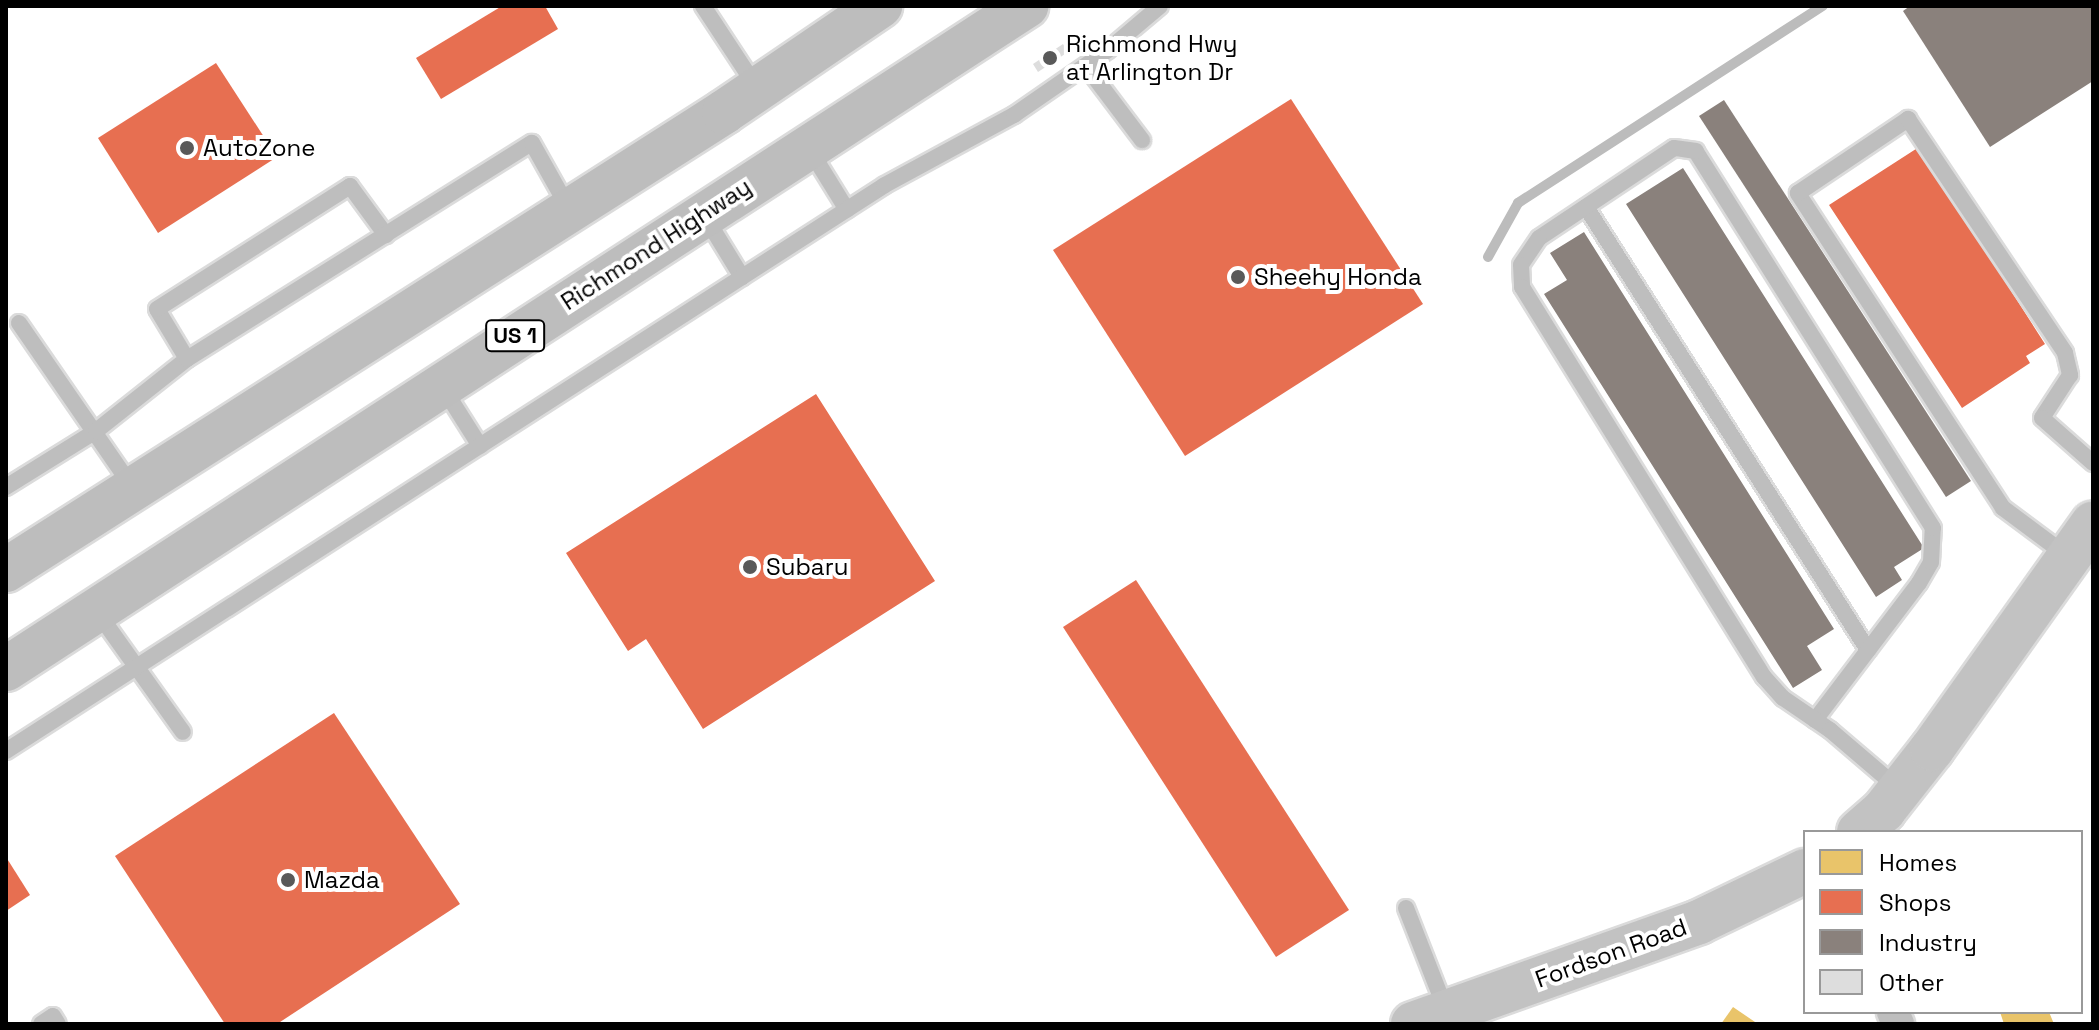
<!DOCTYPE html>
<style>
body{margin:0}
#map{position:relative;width:2099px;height:1030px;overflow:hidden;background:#fff;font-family:"Space Grotesk",sans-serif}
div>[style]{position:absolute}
.homes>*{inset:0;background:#e9c46a}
.shops>*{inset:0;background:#e76f51}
.industry>*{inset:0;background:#8a817c}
.stream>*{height:10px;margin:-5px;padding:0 5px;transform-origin:5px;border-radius:5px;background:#bcbcbc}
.building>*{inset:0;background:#ddd}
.roads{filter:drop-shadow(2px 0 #dbdbdb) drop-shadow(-2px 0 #dbdbdb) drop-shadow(0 2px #dbdbdb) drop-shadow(0 -2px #dbdbdb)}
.lane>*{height:16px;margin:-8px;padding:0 8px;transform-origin:8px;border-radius:8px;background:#bebebe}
.street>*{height:32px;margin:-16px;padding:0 16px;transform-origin:16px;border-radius:16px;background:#bebebe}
.secondary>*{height:44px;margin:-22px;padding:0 22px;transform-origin:22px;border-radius:22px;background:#c2c2c2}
.highway>*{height:44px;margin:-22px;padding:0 22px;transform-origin:22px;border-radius:22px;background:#bdbdbd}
.dots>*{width:22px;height:22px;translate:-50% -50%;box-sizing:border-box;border:4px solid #fff;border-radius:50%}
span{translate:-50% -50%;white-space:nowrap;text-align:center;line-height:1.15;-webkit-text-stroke:8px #fff;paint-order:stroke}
.shield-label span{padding:2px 6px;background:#fff;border:2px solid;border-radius:6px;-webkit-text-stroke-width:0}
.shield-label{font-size:22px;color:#000;font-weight:700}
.poi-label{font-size:24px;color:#000}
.left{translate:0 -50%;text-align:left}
.street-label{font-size:24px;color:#000}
.frame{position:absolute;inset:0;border:8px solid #000;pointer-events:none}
.legend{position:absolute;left:1803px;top:830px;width:280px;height:184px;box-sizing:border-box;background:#fff;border:2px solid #999;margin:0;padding:10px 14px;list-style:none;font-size:24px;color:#000}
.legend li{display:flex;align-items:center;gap:16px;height:40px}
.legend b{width:40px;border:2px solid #999}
</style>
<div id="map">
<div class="homes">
<div style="clip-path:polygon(1733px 1007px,1758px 1024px,1721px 1024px)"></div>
<div style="clip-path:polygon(2000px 1012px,2049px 1012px,2054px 1024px,2004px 1024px)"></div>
</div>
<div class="shops">
<div style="clip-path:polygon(502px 6px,545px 6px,558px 29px,441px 99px,416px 58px)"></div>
<div style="clip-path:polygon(216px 63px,277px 157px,158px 233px,98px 138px)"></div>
<div style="clip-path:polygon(1291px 99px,1423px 304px,1185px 456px,1053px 250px)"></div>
<div style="clip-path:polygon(1919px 147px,2045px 344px,2026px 356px,2030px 363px,1962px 408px,1829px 205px)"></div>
<div style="clip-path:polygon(816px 394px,935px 581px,703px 729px,646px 639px,628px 651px,566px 553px)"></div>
<div style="clip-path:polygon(1136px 580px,1349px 910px,1276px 957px,1063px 627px)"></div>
<div style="clip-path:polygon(334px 713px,460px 904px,277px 1024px,225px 1024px,115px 856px)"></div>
<div style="clip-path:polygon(6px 857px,30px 895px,6px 911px)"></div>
</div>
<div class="industry">
<div style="clip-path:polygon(1910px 6px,2093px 6px,2093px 81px,1990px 147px,1903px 11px)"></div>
<div style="clip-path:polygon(1724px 100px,1971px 481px,1946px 497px,1699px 116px)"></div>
<div style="clip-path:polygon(1683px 168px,1924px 548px,1894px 567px,1902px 580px,1876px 597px,1626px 204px)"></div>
<div style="clip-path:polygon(1584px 232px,1834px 629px,1807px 646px,1822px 670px,1793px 688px,1544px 294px,1567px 280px,1550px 253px)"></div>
</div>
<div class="stream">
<div style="left:1488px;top:257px;width:62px;rotate:-60.9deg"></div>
<div style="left:1518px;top:203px;width:363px;rotate:-32.9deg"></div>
</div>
<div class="building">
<div style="clip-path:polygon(1063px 44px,1068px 52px,1038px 72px,1033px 64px)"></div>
</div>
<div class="roads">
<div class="lane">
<div style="left:703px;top:6px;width:98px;rotate:56.6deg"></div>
<div style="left:1086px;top:66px;width:93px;rotate:52.9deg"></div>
<div style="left:810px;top:150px;width:70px;rotate:58.3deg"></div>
<div style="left:1586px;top:207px;width:525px;rotate:57.52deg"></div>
<div style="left:704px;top:215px;width:73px;rotate:58.5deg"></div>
<div style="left:19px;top:323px;width:199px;rotate:55.4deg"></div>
<div style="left:187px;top:359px;width:58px;rotate:-121deg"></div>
<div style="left:157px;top:309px;width:229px;rotate:-32.5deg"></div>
<div style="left:350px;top:186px;width:61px;rotate:53.7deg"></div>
<div style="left:442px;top:386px;width:71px;rotate:57.7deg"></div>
<div style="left:6px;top:487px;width:106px;rotate:-31.9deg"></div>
<div style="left:96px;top:431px;width:116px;rotate:-38.4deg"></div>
<div style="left:187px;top:359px;width:407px;rotate:-32.1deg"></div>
<div style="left:532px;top:143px;width:76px;rotate:60.7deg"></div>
<div style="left:2066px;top:555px;width:79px;rotate:-143.3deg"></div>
<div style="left:2003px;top:508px;width:376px;rotate:-123.1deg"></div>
<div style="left:1798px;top:193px;width:133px;rotate:-33.9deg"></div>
<div style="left:1908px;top:119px;width:282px;rotate:56.1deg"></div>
<div style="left:2065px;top:353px;width:23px;rotate:77deg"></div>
<div style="left:2070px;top:375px;width:51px;rotate:123.1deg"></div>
<div style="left:2042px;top:418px;width:68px;rotate:41.4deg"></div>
<div style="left:98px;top:613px;width:146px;rotate:54.5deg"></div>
<div style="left:1815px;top:720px;width:172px;rotate:-52.8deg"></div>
<div style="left:1919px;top:583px;width:24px;rotate:-60deg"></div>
<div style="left:1931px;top:562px;width:34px;rotate:-87deg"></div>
<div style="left:1933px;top:528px;width:445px;rotate:-122.2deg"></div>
<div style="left:1696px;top:151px;width:22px;rotate:-172deg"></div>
<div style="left:1674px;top:148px;width:162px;rotate:146.3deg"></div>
<div style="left:1539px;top:238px;width:32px;rotate:124deg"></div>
<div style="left:1521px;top:265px;width:22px;rotate:87deg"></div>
<div style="left:1522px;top:287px;width:459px;rotate:58.2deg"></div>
<div style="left:1764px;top:677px;width:28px;rotate:48deg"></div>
<div style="left:1783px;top:698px;width:57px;rotate:34.2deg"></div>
<div style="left:1830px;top:730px;width:91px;rotate:40.5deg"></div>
<div style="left:6px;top:751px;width:1045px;rotate:-32.78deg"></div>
<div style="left:885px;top:185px;width:147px;rotate:-28.5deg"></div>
<div style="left:1014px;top:115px;width:114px;rotate:-34.7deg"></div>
<div style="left:1108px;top:50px;width:68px;rotate:-40.2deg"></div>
<div style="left:1406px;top:908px;width:110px;rotate:68.6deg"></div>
<div style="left:41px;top:1024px;width:14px;rotate:-34deg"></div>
<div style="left:53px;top:1016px;width:9px;rotate:58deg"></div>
</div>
<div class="street">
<div style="left:1893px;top:1012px;width:13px;rotate:67deg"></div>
</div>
<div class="secondary">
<div style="left:1859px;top:832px;width:33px;rotate:-41deg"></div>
<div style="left:1884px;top:810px;width:78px;rotate:-51.8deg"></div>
<div style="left:1932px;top:749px;width:277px;rotate:-54.5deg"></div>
<div style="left:1413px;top:1024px;width:304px;rotate:-19.6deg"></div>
<div style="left:1699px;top:922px;width:118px;rotate:-25.7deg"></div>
</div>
<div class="highway">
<div style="left:6px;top:570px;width:852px;rotate:-32.53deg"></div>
<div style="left:724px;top:112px;width:189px;rotate:-34.2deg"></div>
<div style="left:6px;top:669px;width:1217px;rotate:-33.02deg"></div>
</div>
</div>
<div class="dots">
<div style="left:1050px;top:58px;background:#595959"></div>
<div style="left:187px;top:148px;background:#595959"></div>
<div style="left:1238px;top:277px;background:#595959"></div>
<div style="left:750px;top:567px;background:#595959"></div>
<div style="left:288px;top:880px;background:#595959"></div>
</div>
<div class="shield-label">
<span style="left:515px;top:336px">US 1</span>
</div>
<div class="poi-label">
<span class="left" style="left:1066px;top:58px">Richmond Hwy<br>at Arlington Dr</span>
<span class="left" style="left:203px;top:148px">AutoZone</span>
<span class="left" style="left:1254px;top:277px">Sheehy Honda</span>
<span class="left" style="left:766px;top:567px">Subaru</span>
<span class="left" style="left:304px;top:880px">Mazda</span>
</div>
<div class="street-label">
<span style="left:656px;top:244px;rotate:-33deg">Richmond Highway</span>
<span style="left:1611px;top:953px;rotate:-20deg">Fordson Road</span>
</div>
<div class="frame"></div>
<ul class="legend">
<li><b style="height:22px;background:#e9c46a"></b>Homes</li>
<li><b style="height:22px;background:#e76f51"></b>Shops</li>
<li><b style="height:22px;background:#8a817c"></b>Industry</li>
<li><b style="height:22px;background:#ddd"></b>Other</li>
</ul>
</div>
